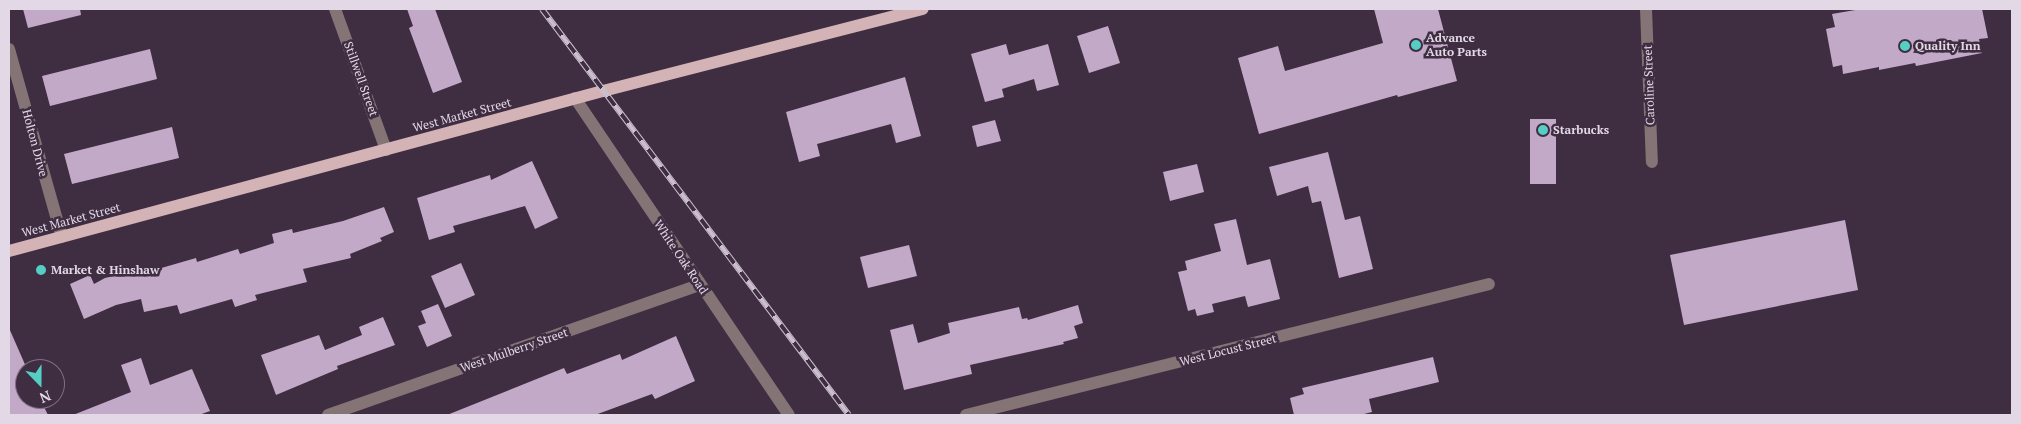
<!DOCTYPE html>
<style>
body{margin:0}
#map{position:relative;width:2021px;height:424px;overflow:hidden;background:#3f2d42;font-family:"PT Serif",serif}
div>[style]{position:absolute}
.building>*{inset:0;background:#c3a9c8}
.minor>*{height:12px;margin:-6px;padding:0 6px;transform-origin:6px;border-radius:6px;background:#847475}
.major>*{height:12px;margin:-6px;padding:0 6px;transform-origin:6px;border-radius:6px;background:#d3b3b5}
.rail>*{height:5.5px;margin-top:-2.75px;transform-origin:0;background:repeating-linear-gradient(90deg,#3f2d42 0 11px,#cbbfcd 0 22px);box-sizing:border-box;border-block:1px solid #cbbfcd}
.dots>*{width:14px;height:14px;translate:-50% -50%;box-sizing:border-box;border:2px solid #3f2d42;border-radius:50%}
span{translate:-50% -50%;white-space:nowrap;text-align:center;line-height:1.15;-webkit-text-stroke:5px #3f2d42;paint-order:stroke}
.poi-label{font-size:12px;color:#e3d8e5;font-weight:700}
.left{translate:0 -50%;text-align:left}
.street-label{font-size:12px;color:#e3d8e5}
.frame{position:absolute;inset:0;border:10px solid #e3d8e5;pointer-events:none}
.north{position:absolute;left:15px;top:359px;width:50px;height:50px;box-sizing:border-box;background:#3f2d42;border:1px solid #817183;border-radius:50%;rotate:158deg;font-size:14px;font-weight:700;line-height:20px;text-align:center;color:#e3d8e5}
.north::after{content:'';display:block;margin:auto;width:18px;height:22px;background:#56cec4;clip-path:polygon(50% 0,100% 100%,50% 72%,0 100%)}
</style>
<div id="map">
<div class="building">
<div style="clip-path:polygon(23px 9px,80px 9px,81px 15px,28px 28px)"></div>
<div style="clip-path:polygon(407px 9px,435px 9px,462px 82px,433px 93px,409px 28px,413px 26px)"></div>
<div style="clip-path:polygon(1374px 9px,1438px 9px,1457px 81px,1398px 97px,1397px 95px,1259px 134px,1238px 58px,1278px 46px,1285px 71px,1383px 43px)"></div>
<div style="clip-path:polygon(1861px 9px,1982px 9px,1988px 38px,1979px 39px,1982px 53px,1916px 66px,1915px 63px,1879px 70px,1879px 67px,1843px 74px,1842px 65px,1833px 67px,1826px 29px,1835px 27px,1832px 14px)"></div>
<div style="clip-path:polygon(1108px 26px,1120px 63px,1089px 73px,1077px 36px)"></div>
<div style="clip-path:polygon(1006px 44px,1009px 55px,1048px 44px,1059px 85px,1037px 91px,1034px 79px,1002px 89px,1004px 97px,985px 102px,971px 54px)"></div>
<div style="clip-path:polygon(150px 49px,157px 79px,50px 106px,42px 76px)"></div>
<div style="clip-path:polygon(905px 77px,921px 136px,896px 143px,891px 124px,817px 144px,820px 156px,799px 162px,786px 112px)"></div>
<div style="clip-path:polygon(1530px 119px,1556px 119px,1556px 184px,1530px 184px)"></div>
<div style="clip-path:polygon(995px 120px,1001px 141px,977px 147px,972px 126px)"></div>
<div style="clip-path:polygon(172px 127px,179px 158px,72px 184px,64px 154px)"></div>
<div style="clip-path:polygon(1328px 152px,1345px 220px,1360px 216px,1373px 269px,1339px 278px,1321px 201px,1312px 203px,1308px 186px,1277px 196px,1269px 167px)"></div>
<div style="clip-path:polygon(532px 161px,558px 218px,535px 229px,525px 206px,453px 226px,455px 232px,429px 240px,417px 198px,490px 175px,491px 180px)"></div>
<div style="clip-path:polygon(1197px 164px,1204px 192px,1170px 201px,1163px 172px)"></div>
<div style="clip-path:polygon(384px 207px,394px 232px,380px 238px,382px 241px,350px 254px,351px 258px,303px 269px,307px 282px,255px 295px,257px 300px,235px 307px,232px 299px,180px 314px,177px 305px,144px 312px,141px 299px,116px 305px,84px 319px,70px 284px,90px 275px,94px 284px,105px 278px,150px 268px,151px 271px,196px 258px,197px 262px,238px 249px,240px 254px,274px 243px,272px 234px,292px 229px,293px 233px,343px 221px)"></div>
<div style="clip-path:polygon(1236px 219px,1247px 265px,1270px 259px,1280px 299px,1248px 307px,1245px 296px,1212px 304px,1214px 312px,1197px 316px,1195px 309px,1188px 311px,1178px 272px,1187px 270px,1185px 261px,1221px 251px,1214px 224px)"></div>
<div style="clip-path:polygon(1845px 220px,1858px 290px,1684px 325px,1670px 255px)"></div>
<div style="clip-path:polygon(909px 245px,917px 276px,868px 288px,860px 257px)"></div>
<div style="clip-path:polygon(461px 263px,475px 295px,445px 308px,431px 276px)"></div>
<div style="clip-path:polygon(438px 304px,452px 336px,427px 347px,418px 326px,426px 323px,421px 311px)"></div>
<div style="clip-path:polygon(1078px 305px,1083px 323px,1074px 326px,1078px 338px,1063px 342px,1064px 344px,970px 365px,972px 374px,904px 390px,890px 330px,913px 324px,918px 343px,950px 333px,948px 323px,1019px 307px,1022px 319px,1027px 318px,1028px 320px)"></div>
<div style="clip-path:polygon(383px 317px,395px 345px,337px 366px,338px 369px,276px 395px,261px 355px,319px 335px,325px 350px,362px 335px,359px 327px)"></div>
<div style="clip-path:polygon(9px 328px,27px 369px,25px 369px,25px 399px,40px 399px,48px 415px,9px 415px)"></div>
<div style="clip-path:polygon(676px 336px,695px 381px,655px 399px,652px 394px,595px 415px,447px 415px,564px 368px,567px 374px,620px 354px,622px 360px)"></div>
<div style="clip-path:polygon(1433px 357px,1439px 382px,1369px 399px,1372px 412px,1360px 415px,1294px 415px,1290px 398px,1304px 394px,1302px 388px)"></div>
<div style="clip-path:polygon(141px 358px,150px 385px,192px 369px,210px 411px,199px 415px,73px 415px,131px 392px,121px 365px)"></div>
</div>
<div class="minor">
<div style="left:335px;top:9px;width:150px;rotate:70.1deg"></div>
<div style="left:1646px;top:9px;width:153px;rotate:87.8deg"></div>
<div style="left:9px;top:49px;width:195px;rotate:74.3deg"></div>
<div style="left:575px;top:98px;width:382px;rotate:56deg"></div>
<div style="left:328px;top:415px;width:394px;rotate:-19.3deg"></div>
<div style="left:966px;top:415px;width:539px;rotate:-14.06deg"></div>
</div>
<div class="major">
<div style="left:9px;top:251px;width:615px;rotate:-15.08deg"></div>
<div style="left:603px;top:91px;width:330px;rotate:-14.4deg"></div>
</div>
<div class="rail">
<div style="left:542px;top:9px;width:509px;rotate:52.9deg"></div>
</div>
<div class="dots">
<div style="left:1416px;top:45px;background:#56cec4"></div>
<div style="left:1905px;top:46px;background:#56cec4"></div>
<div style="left:1543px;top:130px;background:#56cec4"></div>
<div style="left:41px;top:270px;background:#56cec4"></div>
</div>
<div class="poi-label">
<span class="left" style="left:1426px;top:45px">Advance<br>Auto Parts</span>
<span class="left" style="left:1915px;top:46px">Quality Inn</span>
<span class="left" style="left:1553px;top:130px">Starbucks</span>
<span class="left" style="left:51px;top:270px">Market &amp; Hinshaw</span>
</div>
<div class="street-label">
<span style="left:361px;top:79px;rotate:70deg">Stillwell Street</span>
<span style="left:1649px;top:85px;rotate:-92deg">Caroline Street</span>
<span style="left:462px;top:115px;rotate:-15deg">West Market Street</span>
<span style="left:35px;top:143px;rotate:75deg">Holton Drive</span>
<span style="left:71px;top:220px;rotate:-15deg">West Market Street</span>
<span style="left:681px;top:257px;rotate:56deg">White Oak Road</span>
<span style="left:514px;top:350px;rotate:-19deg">West Mulberry Street</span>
<span style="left:1228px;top:350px;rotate:-14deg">West Locust Street</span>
</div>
<div class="frame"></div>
<div class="north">N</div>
</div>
